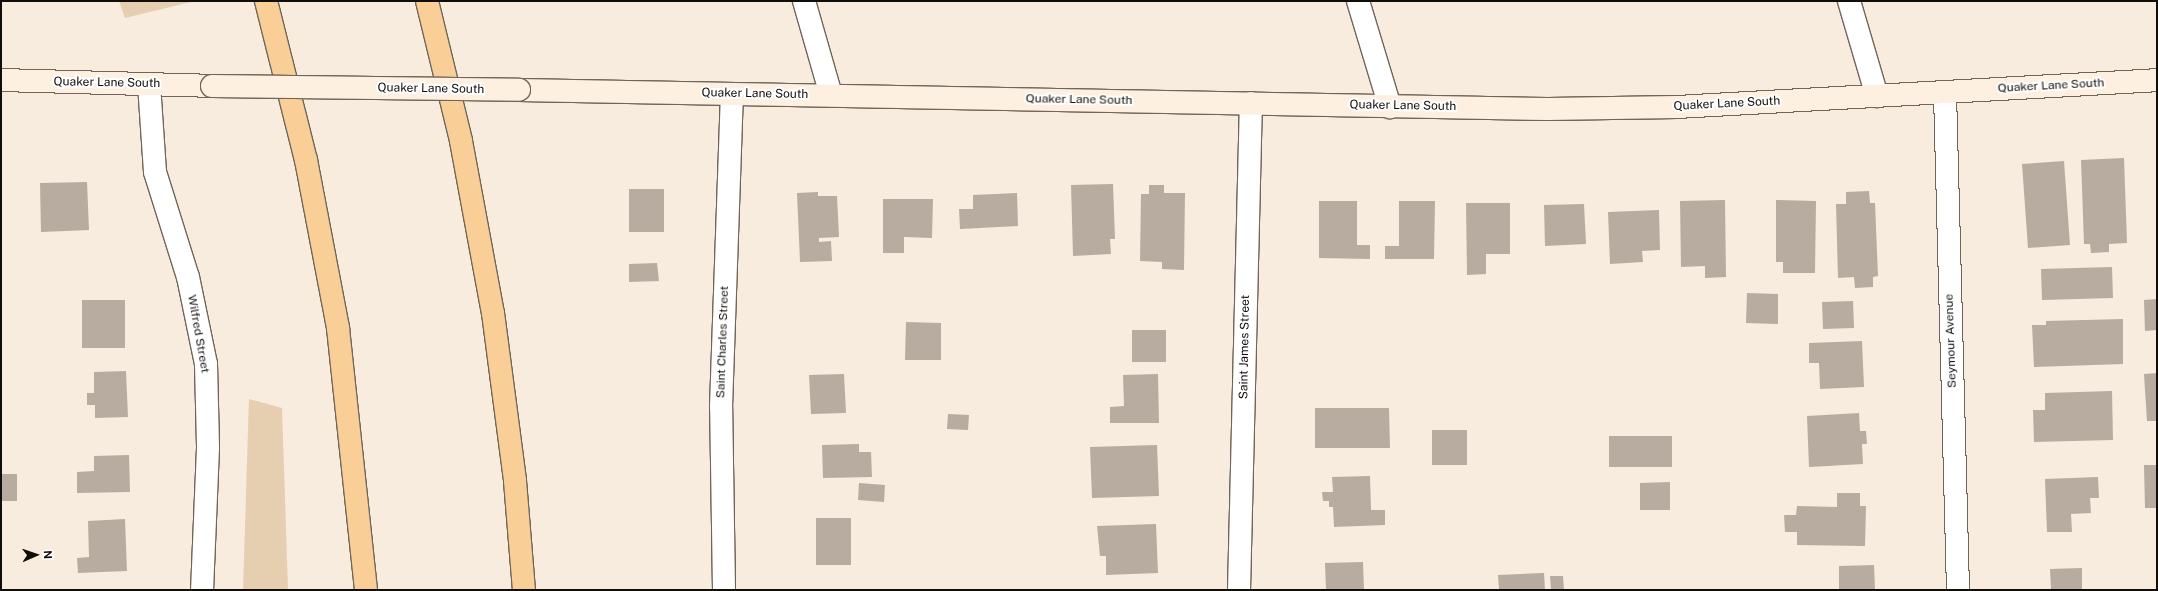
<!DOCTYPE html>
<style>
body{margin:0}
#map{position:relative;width:2158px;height:591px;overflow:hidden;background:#f7ecde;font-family:"Public Sans",sans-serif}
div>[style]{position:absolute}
.green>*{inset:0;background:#e6ceb1}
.building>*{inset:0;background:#b7ac9f}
.roads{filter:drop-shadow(1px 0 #6f6559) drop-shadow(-1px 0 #6f6559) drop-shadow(0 1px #6f6559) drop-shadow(0 -1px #6f6559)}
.street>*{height:22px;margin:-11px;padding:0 11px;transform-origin:11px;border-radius:11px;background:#fff}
.secondary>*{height:22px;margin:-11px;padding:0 11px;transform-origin:11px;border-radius:11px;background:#fef0e0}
.highway>*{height:22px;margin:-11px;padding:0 11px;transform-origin:11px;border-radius:11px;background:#face97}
.bridges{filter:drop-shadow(1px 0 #6f6559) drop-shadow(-1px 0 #6f6559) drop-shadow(0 1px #6f6559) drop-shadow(0 -1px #6f6559)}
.secondary-bridge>*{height:22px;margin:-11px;padding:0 11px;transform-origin:11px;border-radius:11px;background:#fef0e0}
span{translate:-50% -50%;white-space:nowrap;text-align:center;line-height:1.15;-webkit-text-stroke:4px #fff;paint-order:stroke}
.street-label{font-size:12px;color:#110d09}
.frame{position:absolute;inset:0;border:2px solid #110d09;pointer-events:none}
.north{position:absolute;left:16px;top:535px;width:40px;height:40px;-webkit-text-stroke:3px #fff;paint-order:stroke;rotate:88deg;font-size:11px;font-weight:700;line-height:16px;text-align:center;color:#110d09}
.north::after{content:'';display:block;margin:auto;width:14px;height:18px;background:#110d09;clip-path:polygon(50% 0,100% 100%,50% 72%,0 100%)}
</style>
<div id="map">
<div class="green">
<div style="clip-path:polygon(119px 1px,195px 1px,125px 18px)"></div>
<div style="clip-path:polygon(249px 399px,282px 408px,288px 590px,243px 590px)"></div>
</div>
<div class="building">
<div style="clip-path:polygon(2124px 158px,2127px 243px,2109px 244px,2109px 252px,2091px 253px,2090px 244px,2084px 244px,2081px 160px)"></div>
<div style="clip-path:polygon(2064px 161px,2070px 245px,2028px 248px,2022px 164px)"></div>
<div style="clip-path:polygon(87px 182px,89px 230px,41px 232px,40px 183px)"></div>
<div style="clip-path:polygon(1113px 184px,1115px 239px,1110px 239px,1111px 254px,1073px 256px,1071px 185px)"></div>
<div style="clip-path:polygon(1149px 185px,1164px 185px,1164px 193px,1185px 193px,1184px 270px,1162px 269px,1162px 262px,1140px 261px,1141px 194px,1149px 194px)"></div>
<div style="clip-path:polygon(629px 189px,664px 189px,664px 232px,629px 232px)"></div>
<div style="clip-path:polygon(1869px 191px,1870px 203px,1875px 203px,1878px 276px,1873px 277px,1873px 287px,1855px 288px,1854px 277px,1838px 278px,1836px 204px,1846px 204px,1846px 192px)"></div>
<div style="clip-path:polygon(818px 192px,818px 196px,837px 196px,839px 237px,819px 238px,819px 242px,831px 241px,832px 261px,800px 262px,797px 193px)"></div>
<div style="clip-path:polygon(1017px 193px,1018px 226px,960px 229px,959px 209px,973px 209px,973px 195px)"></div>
<div style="clip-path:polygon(883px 199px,933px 199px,932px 238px,904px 237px,904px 253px,883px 253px)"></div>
<div style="clip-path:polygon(1725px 200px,1726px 277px,1705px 278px,1705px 266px,1681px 267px,1680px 201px)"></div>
<div style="clip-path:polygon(1776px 200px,1816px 201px,1815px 273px,1783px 273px,1783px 262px,1776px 262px)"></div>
<div style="clip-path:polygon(1319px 201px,1357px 201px,1357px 245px,1370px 245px,1370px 259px,1319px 258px)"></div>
<div style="clip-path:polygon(1399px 201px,1435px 201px,1434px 259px,1385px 259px,1385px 246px,1399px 246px)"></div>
<div style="clip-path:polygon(1466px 203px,1510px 203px,1510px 254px,1486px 254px,1486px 274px,1467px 275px)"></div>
<div style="clip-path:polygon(1584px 204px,1586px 244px,1545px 246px,1544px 205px)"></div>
<div style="clip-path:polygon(1659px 210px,1660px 250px,1642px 251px,1643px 262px,1610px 264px,1608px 212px)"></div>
<div style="clip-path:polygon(657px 263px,659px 281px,629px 282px,629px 264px)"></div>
<div style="clip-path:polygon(2112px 267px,2113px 298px,2042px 300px,2041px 269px)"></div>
<div style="clip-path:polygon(1747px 293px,1778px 294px,1778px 324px,1746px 323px)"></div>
<div style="clip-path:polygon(2157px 299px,2157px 330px,2145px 331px,2144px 300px)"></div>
<div style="clip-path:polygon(82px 300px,125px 300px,125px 348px,82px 348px)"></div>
<div style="clip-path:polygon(1853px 301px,1854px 328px,1823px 329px,1822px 302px)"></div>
<div style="clip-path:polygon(2123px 319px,2123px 364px,2034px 367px,2032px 325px,2046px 325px,2046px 321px)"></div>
<div style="clip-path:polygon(906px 322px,941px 323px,941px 360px,905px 360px)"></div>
<div style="clip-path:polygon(1132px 330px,1166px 330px,1166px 362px,1132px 362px)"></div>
<div style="clip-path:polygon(1862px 341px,1864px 387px,1820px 389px,1819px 363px,1809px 363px,1809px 343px)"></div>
<div style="clip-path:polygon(126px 371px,128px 417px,95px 418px,95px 405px,87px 405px,87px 393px,94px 393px,94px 372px)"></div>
<div style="clip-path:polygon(2157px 373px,2157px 421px,2147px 421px,2144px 374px)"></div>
<div style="clip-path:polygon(844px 374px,846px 413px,811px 414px,809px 375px)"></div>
<div style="clip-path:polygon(1158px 374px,1159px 423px,1110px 423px,1110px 407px,1124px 406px,1123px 375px)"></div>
<div style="clip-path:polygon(2112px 391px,2113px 440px,2034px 442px,2033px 410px,2045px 410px,2045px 393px)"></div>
<div style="clip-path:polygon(1315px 408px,1389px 408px,1390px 448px,1315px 448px)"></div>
<div style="clip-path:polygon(1859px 413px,1860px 431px,1866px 431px,1867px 444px,1862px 444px,1863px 464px,1809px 467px,1807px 416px)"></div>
<div style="clip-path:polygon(948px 414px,969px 415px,968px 430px,947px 429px)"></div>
<div style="clip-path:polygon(1432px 430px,1467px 430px,1467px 465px,1432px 465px)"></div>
<div style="clip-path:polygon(1609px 436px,1672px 436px,1672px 467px,1609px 467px)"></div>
<div style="clip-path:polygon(859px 444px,859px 452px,871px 452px,872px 477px,823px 478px,822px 445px)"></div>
<div style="clip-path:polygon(1157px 445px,1159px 496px,1092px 498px,1090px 447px)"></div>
<div style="clip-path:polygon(129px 455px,130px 492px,77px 493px,77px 472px,94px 471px,94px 456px)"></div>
<div style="clip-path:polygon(2144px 465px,2157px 465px,2157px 508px,2145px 508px)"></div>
<div style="clip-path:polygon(1px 474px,17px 474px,17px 501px,1px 501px)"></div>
<div style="clip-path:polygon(1370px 476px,1371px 510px,1385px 510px,1385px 525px,1334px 527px,1333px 507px,1329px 507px,1329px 501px,1323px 501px,1322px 492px,1333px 492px,1332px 477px)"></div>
<div style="clip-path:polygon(2098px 477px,2099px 498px,2090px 498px,2091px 513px,2071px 514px,2072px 532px,2047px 532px,2045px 479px)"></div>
<div style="clip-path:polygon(1670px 482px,1670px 510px,1640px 510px,1640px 483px)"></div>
<div style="clip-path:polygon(859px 483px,885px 485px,884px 502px,858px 500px)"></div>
<div style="clip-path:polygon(1837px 493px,1860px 493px,1860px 506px,1866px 506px,1865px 546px,1797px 545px,1797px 532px,1785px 532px,1784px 515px,1796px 515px,1797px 506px,1837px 507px)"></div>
<div style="clip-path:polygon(816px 518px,851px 518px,851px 565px,816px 565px)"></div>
<div style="clip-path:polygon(125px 519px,127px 571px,78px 573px,77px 558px,89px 557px,88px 521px)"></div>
<div style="clip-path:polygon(1156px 524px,1158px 573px,1106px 575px,1106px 556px,1100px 556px,1097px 526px)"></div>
<div style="clip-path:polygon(1363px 562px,1364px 590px,1326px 590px,1325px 563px)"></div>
<div style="clip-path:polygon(1874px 565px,1875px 590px,1839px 590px,1839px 566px)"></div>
<div style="clip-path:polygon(2082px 568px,2082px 590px,2051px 590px,2050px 569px)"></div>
<div style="clip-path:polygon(1544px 573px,1545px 590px,1499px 590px,1498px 575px)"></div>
<div style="clip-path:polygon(1550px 576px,1563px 576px,1564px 590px,1551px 590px)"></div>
</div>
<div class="roads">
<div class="street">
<div style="left:804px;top:1px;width:98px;rotate:74deg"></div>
<div style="left:1358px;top:1px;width:111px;rotate:73.2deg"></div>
<div style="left:1849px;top:1px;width:99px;rotate:73.6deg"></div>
<div style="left:149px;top:84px;width:88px;rotate:86.1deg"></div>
<div style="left:155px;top:172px;width:110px;rotate:72.6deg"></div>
<div style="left:188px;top:277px;width:89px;rotate:78.3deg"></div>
<div style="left:206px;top:364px;width:84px;rotate:88.6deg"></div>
<div style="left:208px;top:448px;width:142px;rotate:92.4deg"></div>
<div style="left:1945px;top:93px;width:497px;rotate:88.5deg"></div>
<div style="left:724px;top:590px;width:183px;rotate:-90.9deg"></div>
<div style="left:721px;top:407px;width:313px;rotate:-88deg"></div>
<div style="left:1239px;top:590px;width:487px;rotate:-88.6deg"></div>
</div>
<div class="secondary">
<div style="left:1px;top:80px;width:211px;rotate:1.6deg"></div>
<div style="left:519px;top:90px;width:1029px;rotate:1.06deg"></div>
<div style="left:1548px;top:109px;width:129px;rotate:-0.9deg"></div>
<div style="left:1677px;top:107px;width:481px;rotate:-3.2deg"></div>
</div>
<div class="highway">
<div style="left:266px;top:1px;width:164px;rotate:75.9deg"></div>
<div style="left:306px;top:160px;width:171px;rotate:79.2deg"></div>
<div style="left:338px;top:328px;width:263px;rotate:83.9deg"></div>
<div style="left:427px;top:1px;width:144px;rotate:76.3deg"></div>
<div style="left:461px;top:141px;width:175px;rotate:79.5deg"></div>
<div style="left:493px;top:313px;width:169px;rotate:82.5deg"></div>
<div style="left:515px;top:481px;width:109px;rotate:85.3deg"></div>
</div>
</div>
<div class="bridges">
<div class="secondary-bridge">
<div style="left:212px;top:86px;width:307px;rotate:0.7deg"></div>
</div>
</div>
<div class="street-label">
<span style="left:107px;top:83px;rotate:1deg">Quaker Lane South</span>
<span style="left:2051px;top:86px;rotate:-3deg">Quaker Lane South</span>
<span style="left:431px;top:89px;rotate:1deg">Quaker Lane South</span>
<span style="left:755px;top:94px;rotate:1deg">Quaker Lane South</span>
<span style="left:1079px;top:100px;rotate:1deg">Quaker Lane South</span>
<span style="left:1727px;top:104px;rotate:-3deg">Quaker Lane South</span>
<span style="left:1403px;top:106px;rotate:1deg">Quaker Lane South</span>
<span style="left:198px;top:334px;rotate:80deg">Wilfred Street</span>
<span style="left:1951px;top:341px;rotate:-92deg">Seymour Avenue</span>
<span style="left:723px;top:342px;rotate:-88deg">Saint Charles Street</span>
<span style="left:1245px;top:347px;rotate:-89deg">Saint James Street</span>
</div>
<div class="frame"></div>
<div class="north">N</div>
</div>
